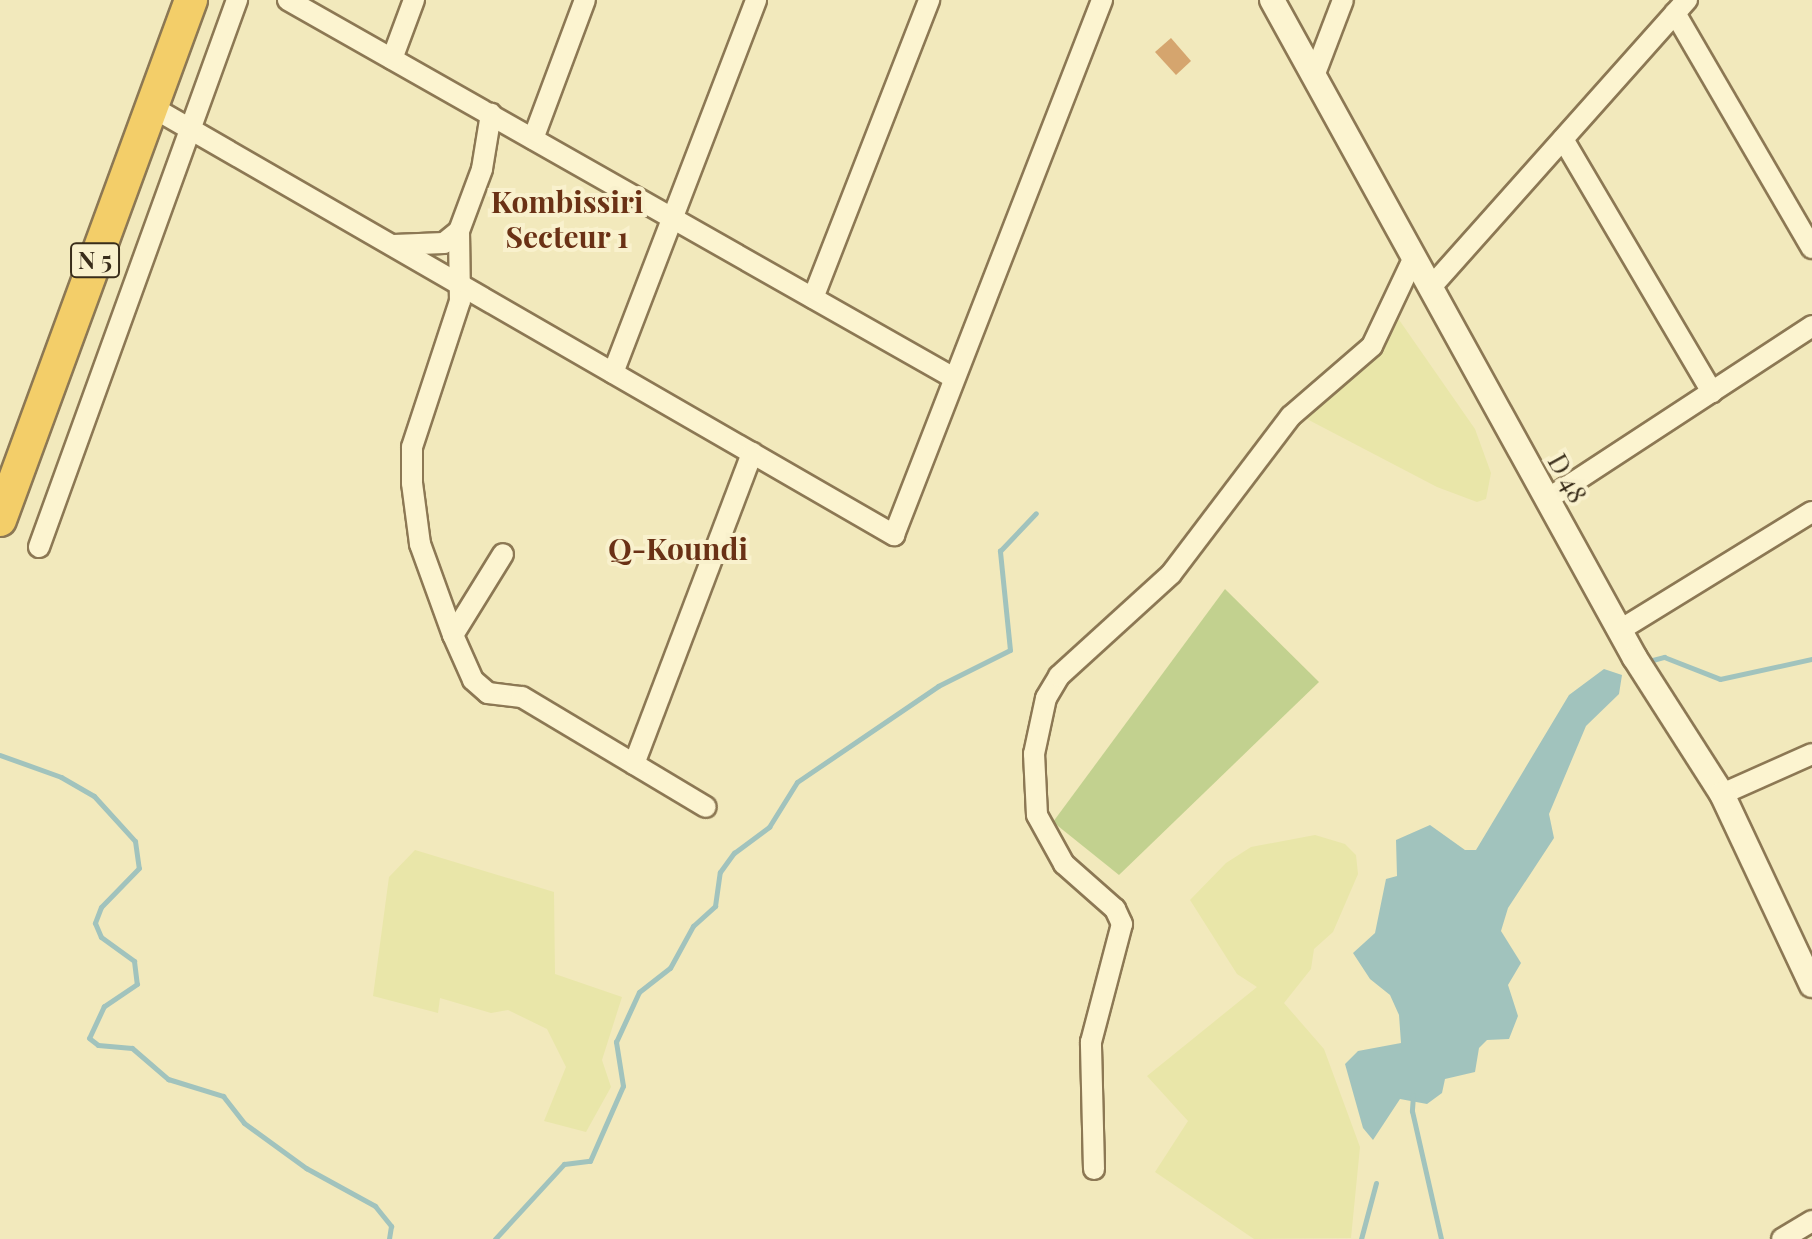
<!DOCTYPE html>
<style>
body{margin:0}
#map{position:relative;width:1812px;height:1239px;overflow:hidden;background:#f2e9bc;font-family:"Playfair Display",serif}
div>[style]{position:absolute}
.farmland>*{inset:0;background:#e9e6a9}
.green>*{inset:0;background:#c2d18f}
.water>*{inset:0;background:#a1c3bd}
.stream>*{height:5px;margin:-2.5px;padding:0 2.5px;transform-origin:2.5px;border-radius:2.5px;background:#a1c3bd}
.building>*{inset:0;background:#d5a56e}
.roads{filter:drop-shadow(2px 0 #8c7854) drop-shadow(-2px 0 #8c7854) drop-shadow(0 2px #8c7854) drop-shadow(0 -2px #8c7854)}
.minor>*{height:20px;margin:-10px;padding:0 10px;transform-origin:10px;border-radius:10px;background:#fcf4d0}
.tertiary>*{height:24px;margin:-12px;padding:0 12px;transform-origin:12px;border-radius:12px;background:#fcf4d0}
.trunk>*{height:32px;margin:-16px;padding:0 16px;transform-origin:16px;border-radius:16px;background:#f3ce69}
span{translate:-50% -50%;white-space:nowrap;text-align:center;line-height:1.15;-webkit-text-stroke:8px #f9f1cd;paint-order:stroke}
.shield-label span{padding:2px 6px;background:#f9f1cd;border:2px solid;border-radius:6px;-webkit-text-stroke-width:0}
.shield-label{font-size:24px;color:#392d1a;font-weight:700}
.street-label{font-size:26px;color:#392d1a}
.quarter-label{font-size:30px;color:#6a3115;font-weight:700}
</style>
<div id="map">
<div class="farmland">
<div style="clip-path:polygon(1395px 314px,1475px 429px,1491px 473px,1486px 499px,1477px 502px,1437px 487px,1303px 417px)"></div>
<div style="clip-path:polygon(1315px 835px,1345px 844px,1356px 855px,1358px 874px,1333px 932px,1314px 949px,1311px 969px,1284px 1003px,1324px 1049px,1360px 1147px,1351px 1238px,1254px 1239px,1155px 1172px,1188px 1121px,1147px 1076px,1257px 987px,1237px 974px,1190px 900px,1226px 863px,1251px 847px)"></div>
<div style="clip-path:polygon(415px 850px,554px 892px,555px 974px,622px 997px,602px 1060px,611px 1087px,586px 1132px,544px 1121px,566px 1067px,547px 1029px,508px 1010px,491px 1013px,440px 998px,438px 1013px,373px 996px,389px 877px)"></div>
</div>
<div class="green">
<div style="clip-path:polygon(1225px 589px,1319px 682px,1119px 875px,1053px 822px)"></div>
</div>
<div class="water">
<div style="clip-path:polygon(1604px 669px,1622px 675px,1619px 694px,1586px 726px,1549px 814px,1554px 838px,1508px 908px,1501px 931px,1521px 963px,1508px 985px,1518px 1016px,1509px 1039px,1487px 1040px,1479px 1048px,1475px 1072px,1445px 1079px,1442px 1093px,1427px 1104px,1400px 1099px,1373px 1140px,1363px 1128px,1345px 1064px,1358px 1051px,1401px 1043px,1399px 1015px,1390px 995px,1370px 979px,1353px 953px,1375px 933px,1386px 879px,1397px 876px,1396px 840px,1430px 825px,1465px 850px,1476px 850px,1569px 695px)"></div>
</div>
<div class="stream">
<div style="left:1645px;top:662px;width:20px;rotate:-15deg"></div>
<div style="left:1664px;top:657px;width:60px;rotate:21.4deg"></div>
<div style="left:1720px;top:679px;width:94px;rotate:-12.3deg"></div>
<div style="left:0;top:755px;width:65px;rotate:19.8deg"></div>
<div style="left:61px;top:777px;width:38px;rotate:30deg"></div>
<div style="left:94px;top:796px;width:61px;rotate:47.7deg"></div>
<div style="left:135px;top:841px;width:27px;rotate:82deg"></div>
<div style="left:139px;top:868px;width:54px;rotate:134.3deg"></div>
<div style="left:101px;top:907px;width:17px;rotate:111deg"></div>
<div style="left:95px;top:923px;width:15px;rotate:67deg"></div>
<div style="left:101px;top:937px;width:41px;rotate:36deg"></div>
<div style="left:134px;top:961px;width:23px;rotate:83deg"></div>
<div style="left:137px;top:984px;width:40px;rotate:146deg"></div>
<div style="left:104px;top:1006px;width:35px;rotate:115deg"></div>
<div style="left:89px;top:1038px;width:11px;rotate:38deg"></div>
<div style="left:98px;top:1045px;width:34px;rotate:5deg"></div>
<div style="left:132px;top:1048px;width:48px;rotate:40.7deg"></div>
<div style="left:168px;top:1079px;width:58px;rotate:17.2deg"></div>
<div style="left:223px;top:1096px;width:34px;rotate:52deg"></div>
<div style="left:244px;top:1123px;width:77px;rotate:36deg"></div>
<div style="left:306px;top:1168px;width:79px;rotate:28.8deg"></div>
<div style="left:375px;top:1206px;width:26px;rotate:51deg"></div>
<div style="left:391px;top:1226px;width:13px;rotate:99deg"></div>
<div style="left:1413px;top:1095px;width:16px;rotate:94deg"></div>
<div style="left:1412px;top:1111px;width:131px;rotate:77.2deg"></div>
<div style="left:495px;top:1239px;width:102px;rotate:-47.4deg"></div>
<div style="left:564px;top:1164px;width:26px;rotate:-7deg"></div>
<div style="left:590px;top:1161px;width:82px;rotate:-66.3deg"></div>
<div style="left:623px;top:1086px;width:45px;rotate:-99deg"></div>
<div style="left:616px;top:1042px;width:55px;rotate:-65.3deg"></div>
<div style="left:639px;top:992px;width:39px;rotate:-38deg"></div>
<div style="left:670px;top:968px;width:48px;rotate:-61.3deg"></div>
<div style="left:693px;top:926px;width:30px;rotate:-42deg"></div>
<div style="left:715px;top:906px;width:34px;rotate:-82deg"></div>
<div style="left:720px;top:872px;width:24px;rotate:-54deg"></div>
<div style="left:734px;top:853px;width:44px;rotate:-36.6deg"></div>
<div style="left:769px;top:827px;width:53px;rotate:-58.1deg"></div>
<div style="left:797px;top:782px;width:171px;rotate:-34.2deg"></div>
<div style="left:938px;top:686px;width:80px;rotate:-26.6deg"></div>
<div style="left:1010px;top:650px;width:100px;rotate:-95.8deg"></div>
<div style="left:1000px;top:551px;width:52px;rotate:-46.5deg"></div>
<div style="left:1361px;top:1239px;width:58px;rotate:-75deg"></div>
</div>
<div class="building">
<div style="clip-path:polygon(1171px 38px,1191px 61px,1176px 75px,1155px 52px)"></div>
</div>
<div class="roads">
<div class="minor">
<div style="left:288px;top:0;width:766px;rotate:29.58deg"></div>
<div style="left:1675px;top:13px;width:272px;rotate:59.8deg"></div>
<div style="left:392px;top:59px;width:63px;rotate:-69.6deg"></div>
<div style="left:1314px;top:76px;width:81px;rotate:-69.1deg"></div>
<div style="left:152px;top:107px;width:857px;rotate:29.98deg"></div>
<div style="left:894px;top:535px;width:574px;rotate:-68.75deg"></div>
<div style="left:533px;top:139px;width:148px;rotate:-69.5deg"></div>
<div style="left:1563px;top:139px;width:294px;rotate:59.5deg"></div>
<div style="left:459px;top:231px;width:70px;rotate:89.2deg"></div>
<div style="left:460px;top:301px;width:154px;rotate:108.2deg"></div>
<div style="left:412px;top:447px;width:36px;rotate:90deg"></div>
<div style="left:412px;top:483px;width:62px;rotate:82.5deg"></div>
<div style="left:420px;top:544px;width:97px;rotate:70.1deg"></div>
<div style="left:453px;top:635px;width:49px;rotate:66deg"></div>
<div style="left:473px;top:680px;width:20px;rotate:41deg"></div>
<div style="left:488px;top:693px;width:34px;rotate:7deg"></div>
<div style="left:522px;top:697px;width:214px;rotate:30.9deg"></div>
<div style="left:394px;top:245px;width:50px;rotate:-2.3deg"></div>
<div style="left:444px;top:243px;width:19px;rotate:-39deg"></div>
<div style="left:459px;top:231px;width:66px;rotate:-69.6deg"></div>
<div style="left:482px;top:169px;width:56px;rotate:-80.7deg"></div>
<div style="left:1431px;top:287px;width:385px;rotate:-48.3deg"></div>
<div style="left:813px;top:298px;width:320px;rotate:-68.7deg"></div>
<div style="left:613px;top:373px;width:399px;rotate:-69deg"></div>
<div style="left:1548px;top:499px;width:316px;rotate:-33.2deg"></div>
<div style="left:39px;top:547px;width:582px;rotate:-70.1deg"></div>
<div style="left:1620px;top:630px;width:225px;rotate:-31.6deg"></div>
<div style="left:453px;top:635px;width:95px;rotate:-58.3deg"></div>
<div style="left:634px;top:764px;width:333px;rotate:-69.2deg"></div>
<div style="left:1722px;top:794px;width:98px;rotate:-24deg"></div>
<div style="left:1094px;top:1169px;width:127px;rotate:-91.4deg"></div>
<div style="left:1091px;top:1042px;width:122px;rotate:-75.3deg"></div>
<div style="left:1122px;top:924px;width:17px;rotate:-115deg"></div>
<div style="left:1115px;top:909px;width:68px;rotate:-138.6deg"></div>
<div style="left:1064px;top:864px;width:56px;rotate:-118.9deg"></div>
<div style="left:1037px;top:815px;width:61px;rotate:-92.8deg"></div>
<div style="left:1034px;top:754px;width:57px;rotate:-77.9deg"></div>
<div style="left:1046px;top:698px;width:26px;rotate:-59deg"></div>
<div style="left:1059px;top:676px;width:151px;rotate:-42.3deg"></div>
<div style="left:1171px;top:574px;width:198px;rotate:-52.8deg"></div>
<div style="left:1291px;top:416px;width:107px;rotate:-40.8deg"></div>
<div style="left:1372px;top:346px;width:98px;rotate:-64.7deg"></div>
<div style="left:1782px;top:1239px;width:35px;rotate:-31deg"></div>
</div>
<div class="tertiary">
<div style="left:1272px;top:0;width:751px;rotate:61.12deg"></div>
<div style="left:1635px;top:658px;width:161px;rotate:57.4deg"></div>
<div style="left:1722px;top:794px;width:211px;rotate:64.8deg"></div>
</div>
<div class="trunk">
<div style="left:0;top:520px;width:554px;rotate:-69.83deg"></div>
</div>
</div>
<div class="shield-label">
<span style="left:95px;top:260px">N 5</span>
</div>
<div class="street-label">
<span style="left:1568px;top:478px;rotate:61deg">D 48</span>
</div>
<div class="quarter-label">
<span style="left:567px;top:218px">Kombissiri<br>Secteur 1</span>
<span style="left:678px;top:548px">Q-Koundi</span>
</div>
</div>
